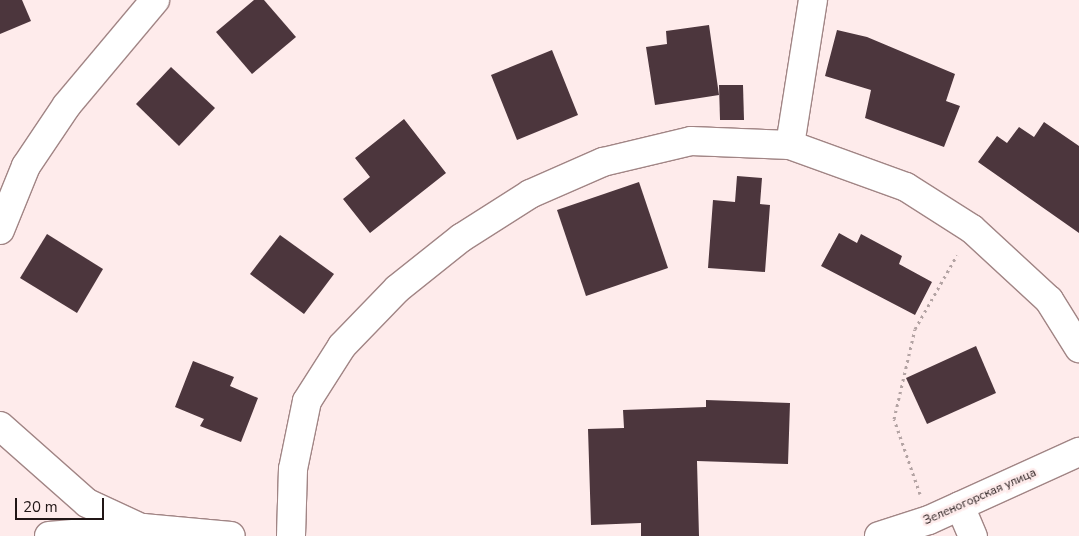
<!DOCTYPE html>
<meta charset="utf-8">
<style>
body{margin:0}
#map{position:relative;width:1079px;height:536px;overflow:hidden;background:#feebeb;font-family:"Nunito Sans",sans-serif}
div>[style]{position:absolute}
.building>*{inset:0;background:#4c363d}
.path>*{height:3px;margin-top:-1.5px;transform-origin:0;background:repeating-linear-gradient(90deg,#b3a3a3 0 2.5px,transparent 0 6.5px)}
.roads{filter:drop-shadow(1px 0 #a18585) drop-shadow(-1px 0 #a18585) drop-shadow(0 1px #a18585) drop-shadow(0 -1px #a18585)}
.minor>*{height:28px;margin:-14px;padding:0 14px;transform-origin:14px;border-radius:14px;background:#fff}
span{translate:-50% -50%;white-space:nowrap;text-align:center;line-height:1.15;-webkit-text-stroke:5px #feebeb;paint-order:stroke}
.street-label{font-size:12px;color:#211616}
.scale{position:absolute;left:15px;top:498px;width:89px;height:22px;box-sizing:border-box;border:2px solid #211616;border-top:0;padding-left:6px;font-size:15px;line-height:18px;white-space:nowrap;color:#211616;-webkit-text-stroke:4px #feebeb;paint-order:stroke}
</style>
<div id="map">
<div class="building">
<div style="clip-path:polygon(0 0,22px 0,31px 21px,0 34px)"></div>
<div style="clip-path:polygon(254px 0,264px 0,296px 37px,252px 74px,216px 32px)"></div>
<div style="clip-path:polygon(709px 25px,719px 95px,655px 105px,646px 47px,667px 44px,666px 31px)"></div>
<div style="clip-path:polygon(837px 30px,867px 37px,955px 74px,946px 101px,960px 106px,944px 147px,865px 118px,871px 90px,825px 76px)"></div>
<div style="clip-path:polygon(552px 50px,578px 115px,517px 140px,491px 75px)"></div>
<div style="clip-path:polygon(171px 67px,215px 108px,179px 146px,136px 104px)"></div>
<div style="clip-path:polygon(719px 85px,743px 85px,744px 120px,720px 120px)"></div>
<div style="clip-path:polygon(404px 119px,446px 173px,370px 233px,343px 199px,370px 177px,355px 158px)"></div>
<div style="clip-path:polygon(1044px 122px,1079px 146px,1079px 233px,978px 162px,997px 136px,1007px 143px,1019px 127px,1034px 137px)"></div>
<div style="clip-path:polygon(737px 176px,762px 178px,760px 204px,770px 205px,765px 272px,708px 268px,713px 200px,735px 202px)"></div>
<div style="clip-path:polygon(639px 182px,668px 268px,586px 296px,557px 210px)"></div>
<div style="clip-path:polygon(839px 233px,857px 243px,861px 234px,902px 256px,899px 264px,932px 282px,915px 315px,821px 266px)"></div>
<div style="clip-path:polygon(47px 234px,103px 269px,77px 313px,20px 278px)"></div>
<div style="clip-path:polygon(280px 235px,334px 274px,304px 314px,250px 274px)"></div>
<div style="clip-path:polygon(976px 346px,996px 393px,927px 424px,906px 378px)"></div>
<div style="clip-path:polygon(193px 361px,234px 377px,230px 386px,258px 398px,241px 442px,200px 426px,204px 419px,175px 407px)"></div>
<div style="clip-path:polygon(706px 400px,790px 403px,788px 464px,697px 461px,699px 536px,641px 536px,641px 523px,591px 525px,588px 429px,624px 428px,623px 410px,706px 407px)"></div>
</div>
<div class="path">
<div style="left:920px;top:494px;width:79px;rotate:-109.1deg"></div>
<div style="left:894px;top:419px;width:92px;rotate:-76.9deg"></div>
<div style="left:915px;top:329px;width:85px;rotate:-60.4deg"></div>
</div>
<div class="roads">
<div class="minor">
<div style="left:790px;top:145px;width:147px;rotate:-81deg"></div>
<div style="left:0;top:230px;width:69px;rotate:-67.9deg"></div>
<div style="left:26px;top:166px;width:73px;rotate:-56.1deg"></div>
<div style="left:67px;top:105px;width:137px;rotate:-50deg"></div>
<div style="left:0;top:426px;width:116px;rotate:41.5deg"></div>
<div style="left:87px;top:503px;width:60px;rotate:24.8deg"></div>
<div style="left:960px;top:506px;width:33px;rotate:67deg"></div>
<div style="left:49px;top:536px;width:94px;rotate:-4.9deg"></div>
<div style="left:143px;top:528px;width:88px;rotate:5.2deg"></div>
<div style="left:291px;top:536px;width:67px;rotate:-88.3deg"></div>
<div style="left:293px;top:469px;width:69px;rotate:-78.4deg"></div>
<div style="left:307px;top:401px;width:65px;rotate:-57.5deg"></div>
<div style="left:342px;top:346px;width:79px;rotate:-46deg"></div>
<div style="left:397px;top:289px;width:82px;rotate:-38.6deg"></div>
<div style="left:461px;top:238px;width:82px;rotate:-32.5deg"></div>
<div style="left:530px;top:194px;width:80px;rotate:-23.7deg"></div>
<div style="left:603px;top:162px;width:90px;rotate:-13.4deg"></div>
<div style="left:691px;top:141px;width:99px;rotate:2.3deg"></div>
<div style="left:790px;top:145px;width:123px;rotate:19.9deg"></div>
<div style="left:906px;top:187px;width:78px;rotate:32.5deg"></div>
<div style="left:972px;top:229px;width:105px;rotate:42.7deg"></div>
<div style="left:1049px;top:300px;width:57px;rotate:58deg"></div>
<div style="left:879px;top:536px;width:52px;rotate:-17.7deg"></div>
<div style="left:929px;top:520px;width:165px;rotate:-24.4deg"></div>
</div>
</div>
<div class="street-label">
<span style="left:980px;top:497px;rotate:-24deg">Зеленогорская улица</span>
</div>
<div class="scale">20 m</div>
</div>
